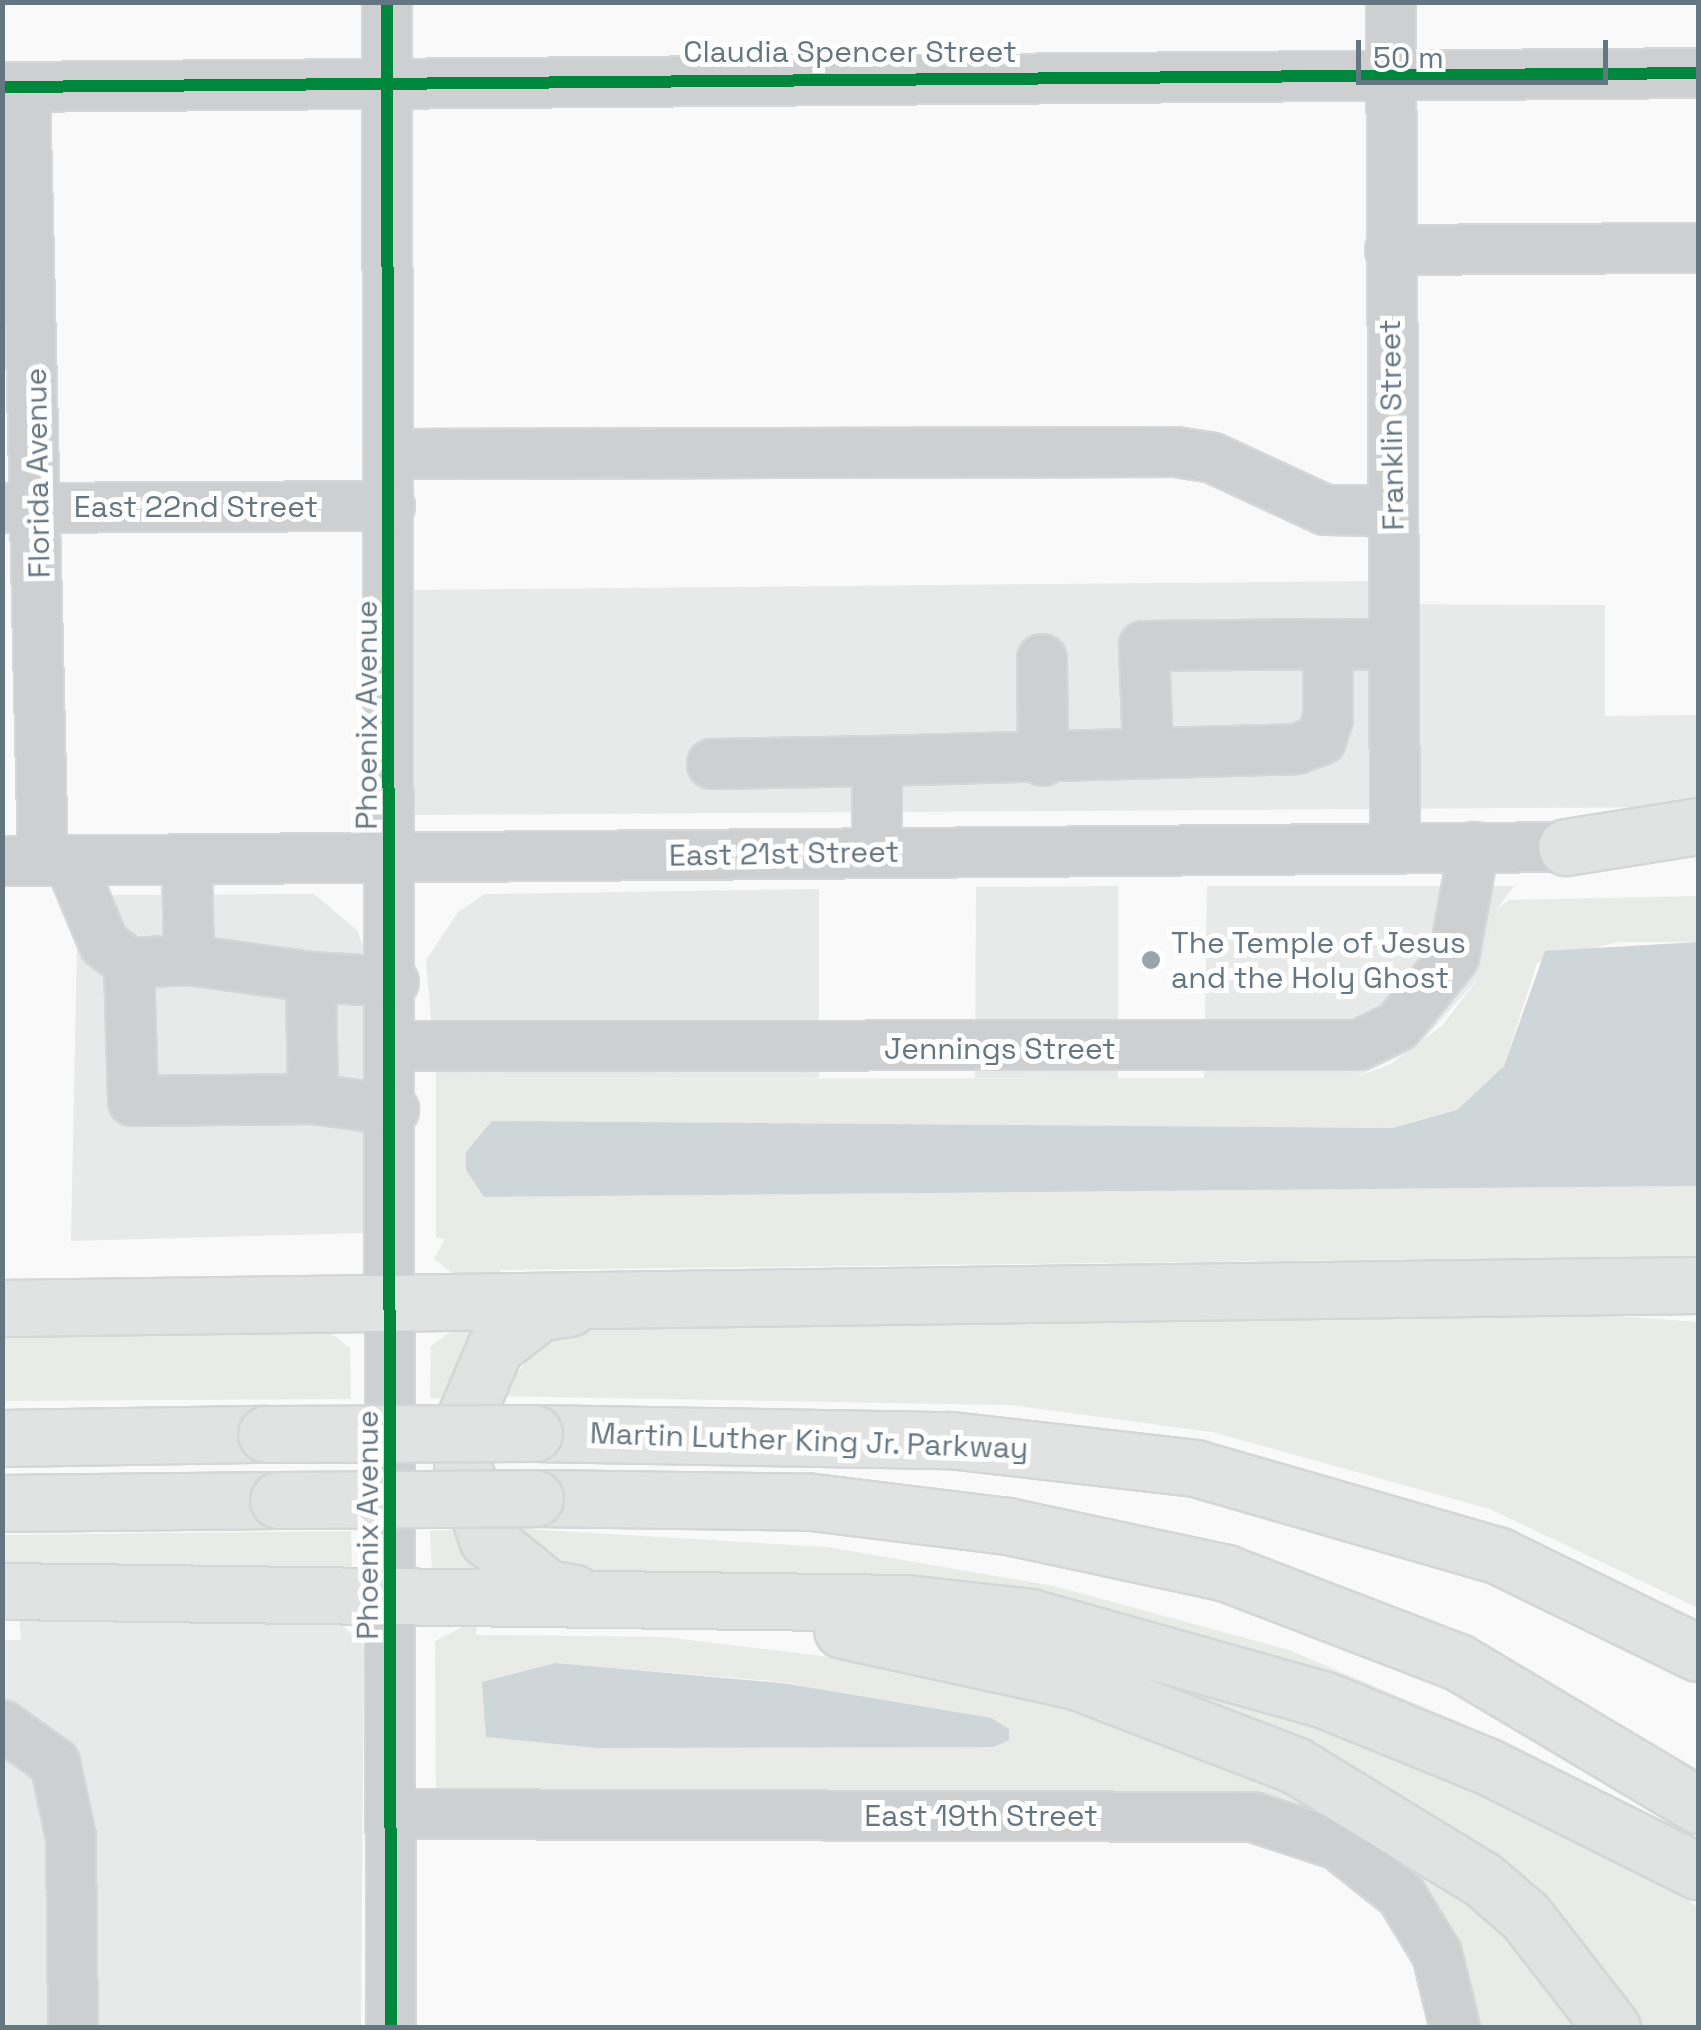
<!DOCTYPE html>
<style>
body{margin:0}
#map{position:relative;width:1701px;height:2030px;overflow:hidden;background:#f9f9f9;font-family:"Space Grotesk",sans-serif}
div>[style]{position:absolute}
.built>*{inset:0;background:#e8e9e9}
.green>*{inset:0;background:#e8ebe6}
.water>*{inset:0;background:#ced6d9}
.roads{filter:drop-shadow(2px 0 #d5d6d7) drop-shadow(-2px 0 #d5d6d7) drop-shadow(0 2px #d5d6d7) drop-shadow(0 -2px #d5d6d7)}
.minor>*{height:48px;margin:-24px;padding:0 24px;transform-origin:24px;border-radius:24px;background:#cecfd0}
.major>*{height:55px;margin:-27.5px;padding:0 27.5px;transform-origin:27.5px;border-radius:27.5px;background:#e1e2e2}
.highway>*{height:55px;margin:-27.5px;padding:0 27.5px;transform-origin:27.5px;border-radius:27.5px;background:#e1e2e2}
.bridges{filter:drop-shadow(2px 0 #d5d6d6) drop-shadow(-2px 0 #d5d6d6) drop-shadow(0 2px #d5d6d6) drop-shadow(0 -2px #d5d6d6)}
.highway-bridge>*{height:55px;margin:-27.5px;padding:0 27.5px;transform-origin:27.5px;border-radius:27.5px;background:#e1e2e2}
.cycleway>*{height:12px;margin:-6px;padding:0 6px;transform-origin:6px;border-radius:6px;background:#00873e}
.dots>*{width:28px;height:28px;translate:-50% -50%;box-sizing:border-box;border:5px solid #fff;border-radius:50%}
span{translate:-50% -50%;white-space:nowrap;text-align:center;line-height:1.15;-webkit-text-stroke:10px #fff;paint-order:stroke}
.street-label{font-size:30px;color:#657683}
.poi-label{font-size:30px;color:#657683}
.left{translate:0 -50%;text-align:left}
.frame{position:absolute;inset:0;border:5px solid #657683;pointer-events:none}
.scale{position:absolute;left:1356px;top:40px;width:252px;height:45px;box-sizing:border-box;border:5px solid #657683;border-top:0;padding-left:12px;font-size:30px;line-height:35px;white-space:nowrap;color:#657683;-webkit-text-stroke:8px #fff;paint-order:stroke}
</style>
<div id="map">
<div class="built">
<div style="clip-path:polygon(1373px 581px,1376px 604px,1605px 605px,1605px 716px,1698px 715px,1698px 807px,409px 815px,408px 590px)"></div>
<div style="clip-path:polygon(1118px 886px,1118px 1079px,975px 1078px,976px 887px)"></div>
<div style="clip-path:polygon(1207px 886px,1514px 886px,1497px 909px,1480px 976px,1415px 1049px,1353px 1078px,1204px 1081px)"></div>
<div style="clip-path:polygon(819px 889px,819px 1078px,436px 1079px,426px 960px,458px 912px,485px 894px)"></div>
<div style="clip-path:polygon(314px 894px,357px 930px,366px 954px,365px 1233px,71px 1241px,78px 895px)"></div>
<div style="clip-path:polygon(19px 1608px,335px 1619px,364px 1645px,361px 2027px,3px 2028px,2px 1640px,21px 1640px)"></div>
</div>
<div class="green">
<div style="clip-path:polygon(1698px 896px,1698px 942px,1618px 942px,1537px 963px,1504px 1066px,1457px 1110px,1391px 1128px,493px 1121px,466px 1152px,484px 1197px,1698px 1186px,1698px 1256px,500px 1270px,499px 1278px,460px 1279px,434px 1259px,445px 1239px,436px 1238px,436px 1079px,1353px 1078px,1391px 1064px,1442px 1026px,1480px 976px,1497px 909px,1509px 900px)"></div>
<div style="clip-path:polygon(1578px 1313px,1698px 1322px,1698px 1608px,1490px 1509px,1212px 1432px,1010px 1405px,498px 1396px,542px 1343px,581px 1327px)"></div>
<div style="clip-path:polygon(3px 1323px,327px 1330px,350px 1348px,351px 1399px,3px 1401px)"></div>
<div style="clip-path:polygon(490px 1325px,447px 1399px,430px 1398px,431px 1346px,457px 1327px)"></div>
<div style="clip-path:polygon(508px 1528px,827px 1547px,1054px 1586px,1289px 1650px,1475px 1729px,1207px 1639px,817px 1576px,564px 1570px)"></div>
<div style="clip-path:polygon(430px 1530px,459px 1530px,491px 1574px,432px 1572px)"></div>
<div style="clip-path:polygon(351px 1531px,352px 1566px,342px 1572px,3px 1566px,3px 1535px)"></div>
<div style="clip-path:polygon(evenodd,477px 1620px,476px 1635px,664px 1637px,889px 1664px,1017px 1690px,1257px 1767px,1501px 1915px,1596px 2027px,1475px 2027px,1372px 1843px,436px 1788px,435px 1641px,477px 1620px,556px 1663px,782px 1682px,1008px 1729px,599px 1748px,556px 1663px)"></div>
<div style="clip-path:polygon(1065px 1653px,1384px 1744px,1637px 1865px,1698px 1907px,1698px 2027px,1632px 2027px,1608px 1989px)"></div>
</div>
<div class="water">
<div style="clip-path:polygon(1698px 942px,1698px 1186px,484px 1197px,466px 1170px,466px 1152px,492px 1121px,1392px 1128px,1457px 1110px,1504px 1066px,1545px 951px)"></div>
<div style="clip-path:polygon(556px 1663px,782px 1683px,991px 1718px,1009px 1729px,1009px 1740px,993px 1747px,598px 1748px,486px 1737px,482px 1682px)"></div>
</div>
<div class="roads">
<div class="minor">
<div style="left:387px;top:2px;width:2026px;rotate:89.89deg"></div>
<div style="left:1391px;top:2px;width:846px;rotate:89.73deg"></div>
<div style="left:2px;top:87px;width:1696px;rotate:-0.47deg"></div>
<div style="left:25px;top:87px;width:773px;rotate:88.67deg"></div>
<div style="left:1390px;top:250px;width:308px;rotate:-0.4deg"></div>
<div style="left:390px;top:454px;width:786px;rotate:-0.15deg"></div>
<div style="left:1176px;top:452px;width:37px;rotate:9deg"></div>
<div style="left:1213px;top:458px;width:123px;rotate:24.9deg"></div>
<div style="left:1325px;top:510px;width:68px;rotate:0.8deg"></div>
<div style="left:2px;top:508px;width:388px;rotate:-0.3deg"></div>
<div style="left:1042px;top:659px;width:102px;rotate:89.4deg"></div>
<div style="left:1148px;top:751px;width:105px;rotate:-92.2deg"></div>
<div style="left:1144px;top:646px;width:184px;rotate:-0.6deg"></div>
<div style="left:877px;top:761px;width:419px;rotate:-1.6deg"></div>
<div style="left:1296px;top:749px;width:27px;rotate:-20deg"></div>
<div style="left:1321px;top:740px;width:23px;rotate:-72deg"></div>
<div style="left:1328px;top:718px;width:74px;rotate:-90deg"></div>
<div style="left:1328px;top:644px;width:66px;rotate:0.9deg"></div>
<div style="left:712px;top:764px;width:165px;rotate:-1deg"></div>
<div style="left:877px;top:761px;width:92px;rotate:90deg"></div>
<div style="left:187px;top:859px;width:101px;rotate:88.9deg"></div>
<div style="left:189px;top:960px;width:60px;rotate:177.1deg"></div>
<div style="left:129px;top:963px;width:138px;rotate:88.3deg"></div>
<div style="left:133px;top:1101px;width:180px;rotate:-0.6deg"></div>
<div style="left:313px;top:1099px;width:82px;rotate:7.7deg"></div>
<div style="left:69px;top:860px;width:91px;rotate:67.4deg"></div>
<div style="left:104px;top:944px;width:31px;rotate:37deg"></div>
<div style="left:2px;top:861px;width:1564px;rotate:-0.51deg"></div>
<div style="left:189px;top:960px;width:123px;rotate:7.9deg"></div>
<div style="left:311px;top:977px;width:122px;rotate:89.1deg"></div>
<div style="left:311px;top:977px;width:83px;rotate:3.4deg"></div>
<div style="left:395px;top:1046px;width:964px;rotate:-0.06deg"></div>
<div style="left:1359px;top:1045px;width:43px;rotate:-26deg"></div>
<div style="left:1398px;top:1026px;width:89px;rotate:-50.9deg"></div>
<div style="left:1454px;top:957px;width:112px;rotate:-79.7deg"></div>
<div style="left:2px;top:1725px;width:65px;rotate:35.6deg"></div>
<div style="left:55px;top:1763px;width:76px;rotate:77.8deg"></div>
<div style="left:71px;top:1837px;width:191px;rotate:89.4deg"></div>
<div style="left:392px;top:1814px;width:861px;rotate:0.2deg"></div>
<div style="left:1253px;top:1817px;width:89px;rotate:18.2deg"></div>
<div style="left:1338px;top:1845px;width:80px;rotate:38.4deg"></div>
<div style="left:1401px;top:1895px;width:69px;rotate:58.6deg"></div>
<div style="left:1437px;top:1954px;width:76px;rotate:76.3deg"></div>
</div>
<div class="major">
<div style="left:1566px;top:847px;width:134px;rotate:-9deg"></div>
</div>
<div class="highway">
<div style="left:2px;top:1308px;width:1696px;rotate:-0.78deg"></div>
<div style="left:569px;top:1308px;width:30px;rotate:171deg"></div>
<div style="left:539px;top:1313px;width:56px;rotate:142.3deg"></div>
<div style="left:495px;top:1347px;width:74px;rotate:113.1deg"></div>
<div style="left:466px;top:1415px;width:48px;rotate:94.8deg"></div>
<div style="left:462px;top:1463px;width:80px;rotate:71.8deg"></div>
<div style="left:487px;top:1539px;width:77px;rotate:39.2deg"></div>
<div style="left:547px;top:1588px;width:27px;rotate:10deg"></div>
<div style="left:534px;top:1433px;width:416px;rotate:1deg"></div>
<div style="left:950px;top:1440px;width:247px;rotate:6.5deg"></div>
<div style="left:1195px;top:1468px;width:316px;rotate:16.1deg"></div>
<div style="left:1499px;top:1556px;width:221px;rotate:26deg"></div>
<div style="left:2px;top:1438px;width:264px;rotate:-0.9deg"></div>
<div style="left:535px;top:1498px;width:277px;rotate:0.8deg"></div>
<div style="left:812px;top:1502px;width:196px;rotate:7deg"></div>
<div style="left:1007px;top:1526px;width:224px;rotate:12.1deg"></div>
<div style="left:1226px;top:1573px;width:248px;rotate:21deg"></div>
<div style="left:1458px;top:1662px;width:279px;rotate:30.8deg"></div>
<div style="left:2px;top:1503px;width:276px;rotate:-0.6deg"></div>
<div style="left:2px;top:1591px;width:904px;rotate:0.76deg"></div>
<div style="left:906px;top:1603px;width:125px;rotate:6.4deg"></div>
<div style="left:1030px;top:1617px;width:306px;rotate:15.7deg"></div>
<div style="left:1325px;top:1700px;width:175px;rotate:22.2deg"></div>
<div style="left:1487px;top:1766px;width:236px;rotate:26.5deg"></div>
<div style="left:842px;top:1630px;width:239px;rotate:12.3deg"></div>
<div style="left:1076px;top:1681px;width:235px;rotate:21deg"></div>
<div style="left:1295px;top:1765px;width:219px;rotate:31.4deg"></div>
<div style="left:1482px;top:1879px;width:58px;rotate:40.8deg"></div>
<div style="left:1526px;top:1917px;width:140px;rotate:52.2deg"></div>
</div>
</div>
<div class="bridges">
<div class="highway-bridge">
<div style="left:266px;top:1434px;width:268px;rotate:-0.2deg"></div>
<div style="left:278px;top:1500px;width:257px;rotate:-0.4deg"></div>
</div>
</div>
<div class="cycleway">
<div style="left:387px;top:2px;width:2026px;rotate:89.89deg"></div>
<div style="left:2px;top:87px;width:1696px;rotate:-0.47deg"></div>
</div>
<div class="dots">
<div style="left:1151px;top:960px;background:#99a4ac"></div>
</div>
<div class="street-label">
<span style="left:850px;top:52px">Claudia Spencer Street</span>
<span style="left:1392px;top:425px;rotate:-91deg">Franklin Street</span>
<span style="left:38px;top:473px;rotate:-91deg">Florida Avenue</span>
<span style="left:196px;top:507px">East 22nd Street</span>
<span style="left:367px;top:715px;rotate:-90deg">Phoenix Avenue</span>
<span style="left:784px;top:854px;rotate:-1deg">East 21st Street</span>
<span style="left:1000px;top:1049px">Jennings Street</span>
<span style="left:809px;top:1441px;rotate:2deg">Martin Luther King Jr. Parkway</span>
<span style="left:368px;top:1525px;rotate:-90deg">Phoenix Avenue</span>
<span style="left:981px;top:1816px">East 19th Street</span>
</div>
<div class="poi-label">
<span class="left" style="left:1171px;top:960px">The Temple of Jesus<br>and the Holy Ghost</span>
</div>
<div class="frame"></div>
<div class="scale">50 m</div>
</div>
